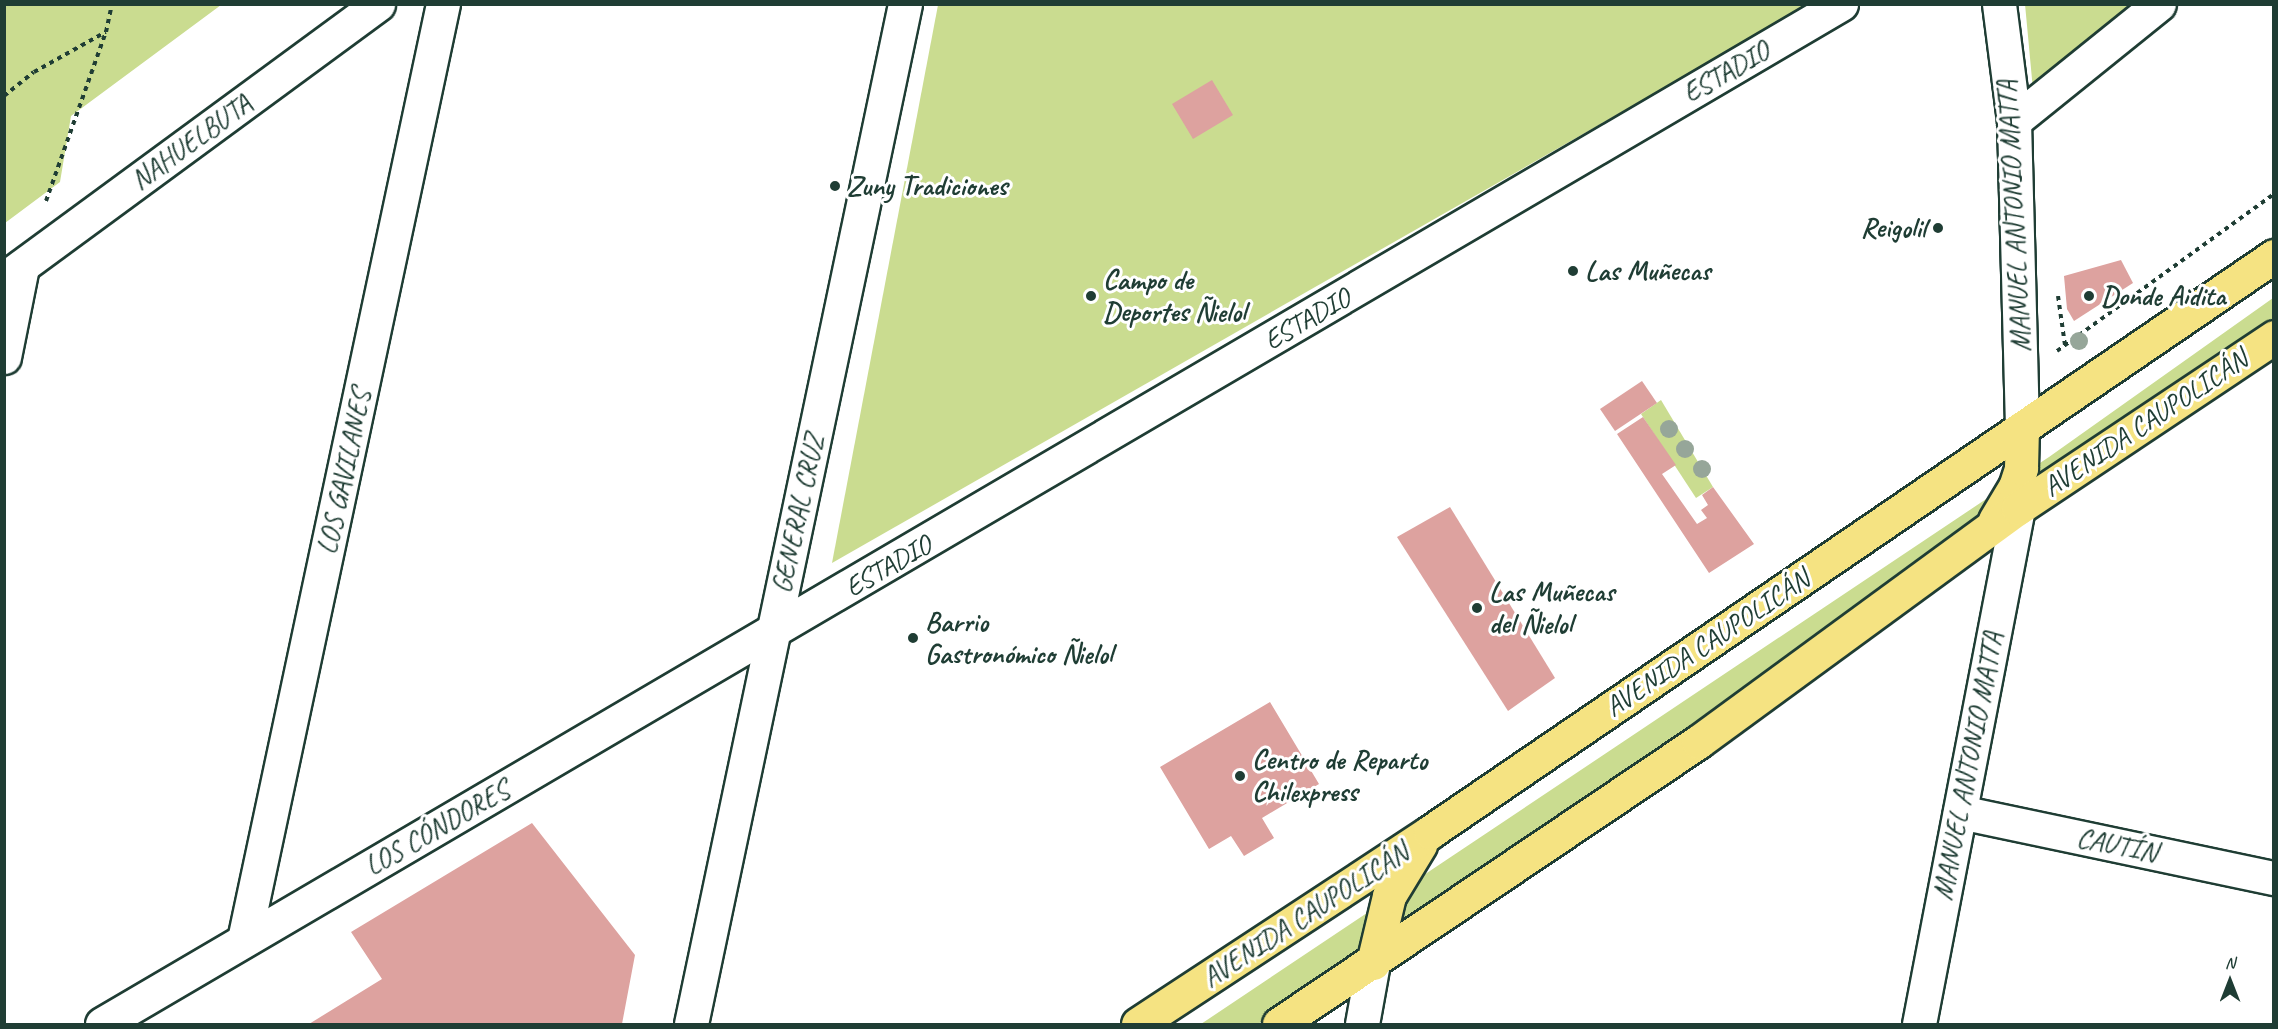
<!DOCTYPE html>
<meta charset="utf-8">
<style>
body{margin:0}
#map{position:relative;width:2278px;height:1029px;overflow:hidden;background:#fff;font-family:Caveat,sans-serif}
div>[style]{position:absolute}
.green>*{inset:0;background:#cadc90}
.building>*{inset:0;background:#dda29f}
.path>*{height:4px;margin-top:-2px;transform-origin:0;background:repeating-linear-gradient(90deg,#1f3d34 0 4.5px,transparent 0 9px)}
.roads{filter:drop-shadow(2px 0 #1f3d34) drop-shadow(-2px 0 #1f3d34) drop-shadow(0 2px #1f3d34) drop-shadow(0 -2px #1f3d34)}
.minor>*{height:33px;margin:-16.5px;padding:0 16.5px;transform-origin:16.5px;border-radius:16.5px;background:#fff}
.major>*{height:33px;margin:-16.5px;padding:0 16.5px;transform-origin:16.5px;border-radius:16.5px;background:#f5e382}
.trees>*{width:18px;height:18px;margin:-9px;border-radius:50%;background:#96a699}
.dots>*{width:16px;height:16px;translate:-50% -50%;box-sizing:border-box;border:3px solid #fff;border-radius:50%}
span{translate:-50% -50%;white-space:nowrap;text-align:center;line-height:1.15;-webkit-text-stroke:6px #fff;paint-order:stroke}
.street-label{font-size:28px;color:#1f3d34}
.poi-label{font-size:28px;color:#1f3d34;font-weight:700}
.left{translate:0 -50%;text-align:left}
.right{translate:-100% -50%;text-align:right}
.frame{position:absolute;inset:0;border:6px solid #1f3d34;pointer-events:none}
.north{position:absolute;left:2200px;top:951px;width:60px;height:60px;-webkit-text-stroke:4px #fff;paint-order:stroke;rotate:0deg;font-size:16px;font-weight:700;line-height:24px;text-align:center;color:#1f3d34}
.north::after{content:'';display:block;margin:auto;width:21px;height:27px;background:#1f3d34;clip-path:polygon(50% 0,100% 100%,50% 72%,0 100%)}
</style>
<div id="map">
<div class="green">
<div style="clip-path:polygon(5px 4px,221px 5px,71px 116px,60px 182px,5px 223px)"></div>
<div style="clip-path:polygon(2025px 4px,2141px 5px,2033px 90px)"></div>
<div style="clip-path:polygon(938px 5px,1809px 5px,832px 563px)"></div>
<div style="clip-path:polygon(2273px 298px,2273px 324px,1370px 950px,1258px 1024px,1201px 1024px,2049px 457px)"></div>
<div style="clip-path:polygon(1661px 400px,1713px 487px,1696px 498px,1641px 414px)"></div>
</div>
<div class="building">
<div style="clip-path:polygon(1212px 80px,1233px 115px,1193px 139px,1172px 104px)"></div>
<div style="clip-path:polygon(2121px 260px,2133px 283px,2074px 321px,2067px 309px,2064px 276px)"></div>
<div style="clip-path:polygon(1642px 381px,1657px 403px,1615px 431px,1600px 409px)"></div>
<div style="clip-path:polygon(1643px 417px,1676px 465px,1662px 474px,1697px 524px,1707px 518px,1701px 510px,1708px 505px,1702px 495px,1713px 487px,1754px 544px,1709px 573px,1617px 434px)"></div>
<div style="clip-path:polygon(1450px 507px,1555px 678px,1508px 711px,1397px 537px)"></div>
<div style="clip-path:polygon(1270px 702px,1319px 784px,1262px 818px,1274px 838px,1244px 856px,1231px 836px,1209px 849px,1160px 767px)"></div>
<div style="clip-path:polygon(532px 823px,635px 955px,622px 1024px,309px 1024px,382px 979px,351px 932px)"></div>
</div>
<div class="path">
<div style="left:4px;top:96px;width:38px;rotate:-39deg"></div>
<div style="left:34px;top:72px;width:82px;rotate:-29.1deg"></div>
<div style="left:106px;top:32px;width:29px;rotate:-78deg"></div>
<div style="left:46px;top:201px;width:179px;rotate:-70.5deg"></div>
<div style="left:2058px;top:296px;width:49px;rotate:81.9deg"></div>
<div style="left:2057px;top:351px;width:268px;rotate:-35.9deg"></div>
</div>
<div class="roads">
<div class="minor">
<div style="left:1999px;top:4px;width:118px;rotate:82.7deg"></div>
<div style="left:2014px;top:121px;width:307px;rotate:88.5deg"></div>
<div style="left:2014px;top:121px;width:186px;rotate:-38.9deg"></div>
<div style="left:4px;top:279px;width:464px;rotate:-36.3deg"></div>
<div style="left:4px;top:357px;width:92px;rotate:-78.7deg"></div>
<div style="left:1960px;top:812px;width:321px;rotate:11.9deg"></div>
<div style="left:244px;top:940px;width:957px;rotate:-78deg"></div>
<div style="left:102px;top:1024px;width:2016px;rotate:-30.39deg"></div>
<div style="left:691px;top:1024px;width:1042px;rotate:-78.15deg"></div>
<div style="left:1362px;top:1024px;width:62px;rotate:-79.8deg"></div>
<div style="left:1919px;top:1024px;width:525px;rotate:-79.14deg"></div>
</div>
<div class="major">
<div style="left:1995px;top:520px;width:39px;rotate:-59deg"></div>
<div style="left:2015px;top:487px;width:20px;rotate:-72deg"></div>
<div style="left:2021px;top:468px;width:40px;rotate:-88.6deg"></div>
<div style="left:1373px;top:963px;width:69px;rotate:-76.6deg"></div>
<div style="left:1389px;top:896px;width:60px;rotate:-58.7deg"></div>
<div style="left:1138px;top:1024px;width:349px;rotate:-33.3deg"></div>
<div style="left:1430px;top:832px;width:1022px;rotate:-34.31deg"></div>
<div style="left:1279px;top:1024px;width:505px;rotate:-33.94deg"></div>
<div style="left:1698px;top:742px;width:396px;rotate:-36.2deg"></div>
<div style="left:2018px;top:508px;width:308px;rotate:-33.7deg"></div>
</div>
</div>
<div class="trees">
<div style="left:2079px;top:341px"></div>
<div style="left:1669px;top:429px"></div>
<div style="left:1685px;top:449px"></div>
<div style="left:1702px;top:469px"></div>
</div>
<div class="dots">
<div style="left:835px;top:186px;background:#1f3d34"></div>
<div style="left:1938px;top:228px;background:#1f3d34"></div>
<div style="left:1573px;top:271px;background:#1f3d34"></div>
<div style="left:1091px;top:296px;background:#1f3d34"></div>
<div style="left:2089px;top:296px;background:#1f3d34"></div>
<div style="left:1477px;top:608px;background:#1f3d34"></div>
<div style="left:913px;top:638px;background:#1f3d34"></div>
<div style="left:1240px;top:776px;background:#1f3d34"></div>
</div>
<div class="street-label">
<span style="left:1726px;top:72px;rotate:-30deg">ESTADIO</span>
<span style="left:191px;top:142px;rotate:-36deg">NAHUELBUTA</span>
<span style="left:2014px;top:216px;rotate:-93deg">MANUEL ANTONIO MATTA</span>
<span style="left:1307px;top:319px;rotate:-30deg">ESTADIO</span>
<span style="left:2145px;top:423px;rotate:-34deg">AVENIDA CAUPOLICÁN</span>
<span style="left:344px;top:472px;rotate:-78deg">LOS GAVILANES</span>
<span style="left:798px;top:514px;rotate:-78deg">GENERAL CRUZ</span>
<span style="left:888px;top:566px;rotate:-30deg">ESTADIO</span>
<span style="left:1707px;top:643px;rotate:-34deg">AVENIDA CAUPOLICÁN</span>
<span style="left:1968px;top:766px;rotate:-79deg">MANUEL ANTONIO MATTA</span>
<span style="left:437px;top:828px;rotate:-30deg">LOS CÓNDORES</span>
<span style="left:2117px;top:845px;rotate:12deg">CAUTÍN</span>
<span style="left:1305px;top:915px;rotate:-33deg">AVENIDA CAUPOLICÁN</span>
</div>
<div class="poi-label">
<span class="left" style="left:847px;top:186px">Zuny Tradiciones</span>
<span class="right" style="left:1926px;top:228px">Reigolil</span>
<span class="left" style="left:1585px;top:271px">Las Muñecas</span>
<span class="left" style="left:1103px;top:296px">Campo de<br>Deportes Ñielol</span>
<span class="left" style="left:2101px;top:296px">Donde Aidita</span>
<span class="left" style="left:1489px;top:608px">Las Muñecas<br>del Ñielol</span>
<span class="left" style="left:925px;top:638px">Barrio<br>Gastronómico Ñielol</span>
<span class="left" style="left:1252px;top:776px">Centro de Reparto<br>Chilexpress</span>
</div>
<div class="frame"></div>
<div class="north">N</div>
</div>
